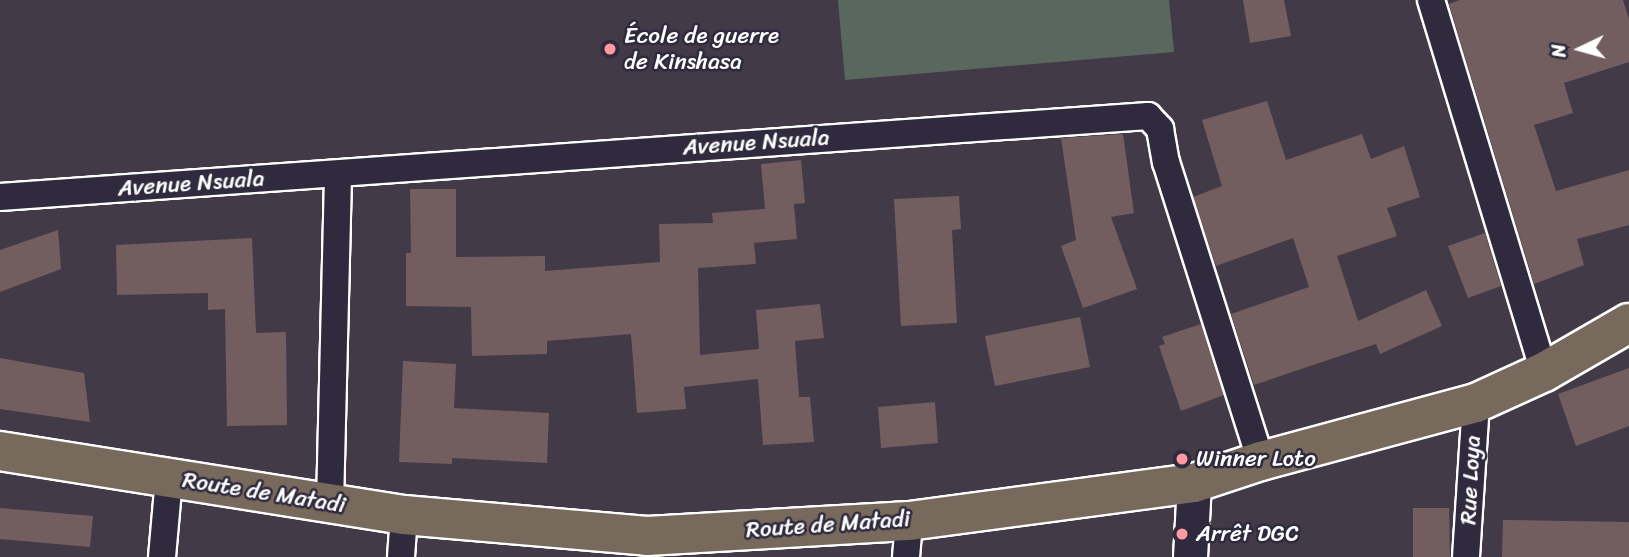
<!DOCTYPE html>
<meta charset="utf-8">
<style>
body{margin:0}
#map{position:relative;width:1629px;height:557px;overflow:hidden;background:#433a47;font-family:Sriracha,sans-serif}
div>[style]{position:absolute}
.green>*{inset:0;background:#59685f}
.building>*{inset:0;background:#725e5f}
.roads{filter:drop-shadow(2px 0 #fff) drop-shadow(-2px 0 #fff) drop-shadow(0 2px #fff) drop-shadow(0 -2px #fff)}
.minor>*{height:26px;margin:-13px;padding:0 13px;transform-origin:13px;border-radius:13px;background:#2f2a3d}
.tertiary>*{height:33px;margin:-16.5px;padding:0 16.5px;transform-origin:16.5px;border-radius:16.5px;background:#2f2a3d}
.primary>*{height:38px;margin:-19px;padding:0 19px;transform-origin:19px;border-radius:19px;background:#77695c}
.dots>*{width:19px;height:19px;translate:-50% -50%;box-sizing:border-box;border:4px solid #2f2a3d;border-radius:50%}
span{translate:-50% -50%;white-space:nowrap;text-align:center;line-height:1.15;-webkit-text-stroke:5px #2f2a3d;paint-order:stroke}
.poi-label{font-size:23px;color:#fff}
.left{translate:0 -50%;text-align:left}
.street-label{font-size:23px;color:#fff}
.north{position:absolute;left:1545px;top:14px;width:70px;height:70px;-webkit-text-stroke:5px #2f2a3d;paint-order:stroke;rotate:265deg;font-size:19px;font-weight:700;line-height:28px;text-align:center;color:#fff}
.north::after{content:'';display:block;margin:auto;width:24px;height:32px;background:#fff;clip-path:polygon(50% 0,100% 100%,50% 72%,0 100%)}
</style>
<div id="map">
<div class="green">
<div style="clip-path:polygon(838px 0,1169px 0,1174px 52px,845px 80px)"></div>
</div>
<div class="building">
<div style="clip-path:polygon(1243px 0,1284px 0,1291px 36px,1250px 43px)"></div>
<div style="clip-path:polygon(1460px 0,1623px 0,1629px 19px,1629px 62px,1564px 83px,1573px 113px,1534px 125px,1556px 191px,1629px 170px,1629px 225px,1577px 239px,1584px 265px,1534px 284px,1449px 4px)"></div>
<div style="clip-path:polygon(1267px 101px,1286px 160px,1362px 134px,1371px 159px,1404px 146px,1420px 197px,1387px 208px,1397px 236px,1337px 256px,1358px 321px,1426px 290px,1442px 326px,1380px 354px,1376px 344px,1254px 385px,1231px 314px,1309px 287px,1293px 238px,1216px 266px,1193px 197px,1222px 186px,1202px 120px)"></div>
<div style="clip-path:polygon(1123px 134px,1134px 213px,1111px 217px,1137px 289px,1083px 308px,1061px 246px,1076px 240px,1061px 138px)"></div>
<div style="clip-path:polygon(801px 160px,805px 203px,794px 204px,797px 239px,754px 243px,756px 264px,698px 268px,700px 355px,759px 349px,756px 310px,820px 304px,824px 338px,795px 341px,799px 397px,810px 397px,814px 442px,763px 445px,758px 379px,684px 387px,686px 409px,637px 413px,631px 334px,547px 341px,547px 354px,472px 356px,471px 307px,406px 306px,406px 253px,411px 253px,410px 189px,456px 189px,456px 257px,545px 256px,545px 271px,660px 262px,659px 224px,713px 223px,712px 213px,765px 209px,761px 164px)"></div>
<div style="clip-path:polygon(959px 196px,961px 229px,952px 230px,957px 323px,901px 326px,894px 199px)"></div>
<div style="clip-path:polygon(58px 230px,61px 269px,0 292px,0 250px)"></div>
<div style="clip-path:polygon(1485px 233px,1501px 286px,1468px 298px,1448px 246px)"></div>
<div style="clip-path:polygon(252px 238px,256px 333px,286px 332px,287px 425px,227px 426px,225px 309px,208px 310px,208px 293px,117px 295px,116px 245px)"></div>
<div style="clip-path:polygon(1080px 317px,1090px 367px,995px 386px,985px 336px)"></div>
<div style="clip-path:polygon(1201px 324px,1224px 395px,1181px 411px,1159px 346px,1165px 344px,1162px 337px)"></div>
<div style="clip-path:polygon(0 358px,84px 373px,90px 422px,0 409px)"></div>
<div style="clip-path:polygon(403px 361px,456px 364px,454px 408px,549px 413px,547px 463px,452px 458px,452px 464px,399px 462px)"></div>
<div style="clip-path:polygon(1629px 368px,1629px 426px,1576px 446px,1558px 394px)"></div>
<div style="clip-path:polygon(935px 402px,938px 443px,881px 448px,878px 407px)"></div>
<div style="clip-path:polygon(0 508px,93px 516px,90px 547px,0 539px)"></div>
<div style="clip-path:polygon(1413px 508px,1449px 508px,1450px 557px,1413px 557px)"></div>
<div style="clip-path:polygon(1503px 520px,1629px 522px,1629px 557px,1502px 557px)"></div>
</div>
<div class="roads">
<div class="minor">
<div style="left:1431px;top:0;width:389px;rotate:73.1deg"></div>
<div style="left:0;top:197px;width:1151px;rotate:-4.04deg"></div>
<div style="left:1148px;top:116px;width:18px;rotate:47deg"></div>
<div style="left:1160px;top:129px;width:34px;rotate:80deg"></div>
<div style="left:1166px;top:162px;width:314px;rotate:72.4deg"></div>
<div style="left:330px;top:504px;width:330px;rotate:-88.6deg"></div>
<div style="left:162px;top:557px;width:79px;rotate:-84.9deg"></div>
<div style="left:401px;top:557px;width:42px;rotate:-85.9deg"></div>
<div style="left:906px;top:557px;width:36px;rotate:-85deg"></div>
<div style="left:1466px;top:557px;width:154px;rotate:-86.3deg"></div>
</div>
<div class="tertiary">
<div style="left:1190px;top:557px;width:74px;rotate:-86.9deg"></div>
</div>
<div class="primary">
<div style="left:0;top:451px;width:409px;rotate:9deg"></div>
<div style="left:404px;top:515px;width:244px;rotate:4.9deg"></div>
<div style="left:647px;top:536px;width:262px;rotate:-3.3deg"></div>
<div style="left:909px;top:521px;width:288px;rotate:-7.6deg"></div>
<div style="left:1194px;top:483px;width:71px;rotate:-18.2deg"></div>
<div style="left:1261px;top:461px;width:223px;rotate:-15.1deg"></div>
<div style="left:1476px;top:403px;width:75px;rotate:-24.5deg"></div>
<div style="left:1544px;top:372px;width:98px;rotate:-30deg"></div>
</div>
</div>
<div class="dots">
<div style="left:610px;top:49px;background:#ff9aa2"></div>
<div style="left:1182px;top:459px;background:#ff9aa2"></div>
<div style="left:1182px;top:534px;background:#ff9aa2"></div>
</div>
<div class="poi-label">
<span class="left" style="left:624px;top:49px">École de guerre<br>de Kinshasa</span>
<span class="left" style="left:1196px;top:459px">Winner Loto</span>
<span class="left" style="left:1196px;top:534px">Arrêt DGC</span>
</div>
<div class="street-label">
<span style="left:756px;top:143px;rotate:-4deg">Avenue Nsuala</span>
<span style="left:191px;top:184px;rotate:-4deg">Avenue Nsuala</span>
<span style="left:1471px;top:480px;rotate:-87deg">Rue Loya</span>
<span style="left:264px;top:493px;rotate:9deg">Route de Matadi</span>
<span style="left:828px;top:525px;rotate:-4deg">Route de Matadi</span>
</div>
<div class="north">N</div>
</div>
